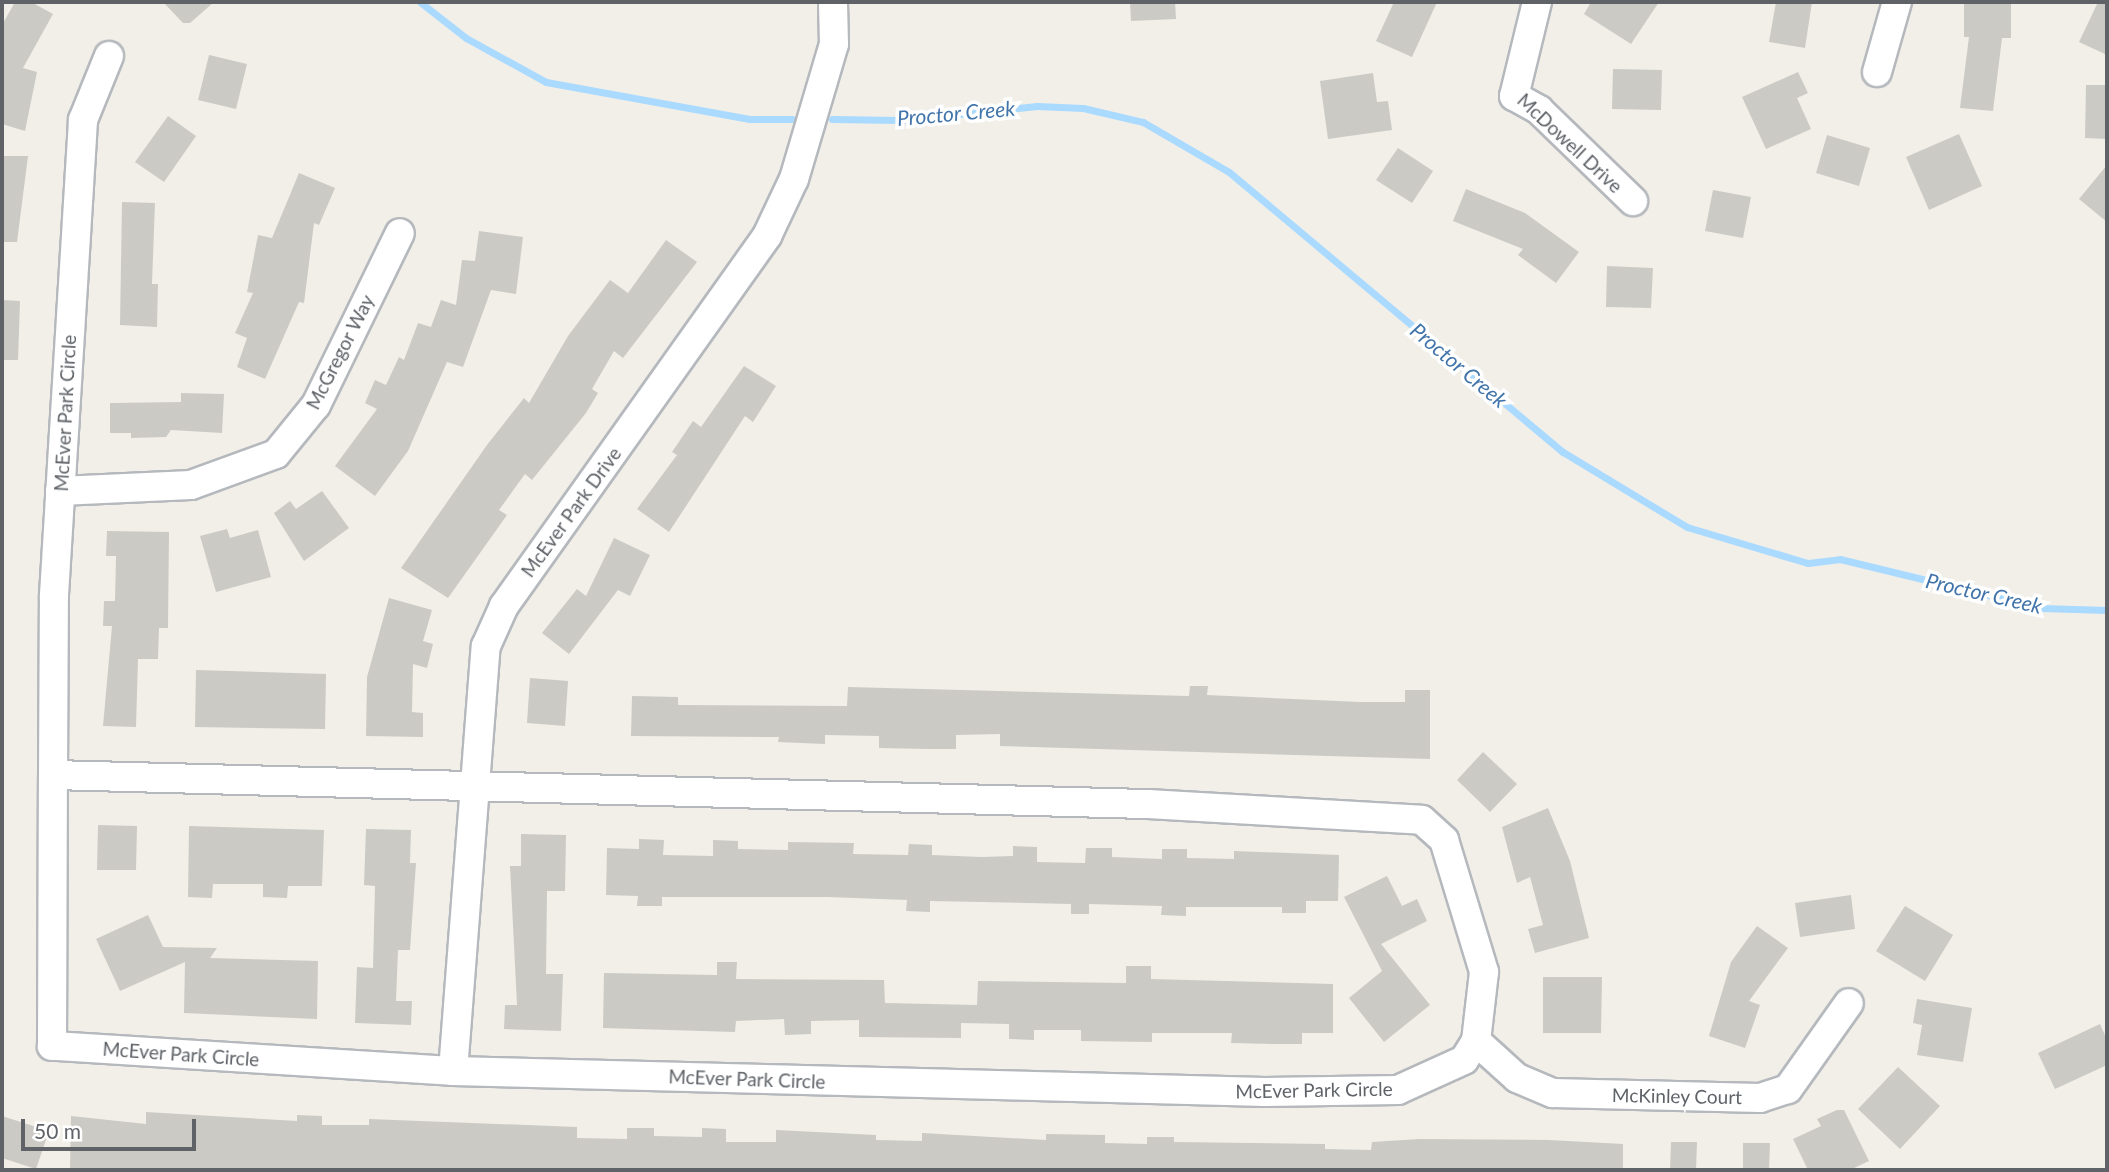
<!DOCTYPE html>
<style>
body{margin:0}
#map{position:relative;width:2109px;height:1172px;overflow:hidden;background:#f1efe8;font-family:Lato,sans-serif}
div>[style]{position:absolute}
.stream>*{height:7px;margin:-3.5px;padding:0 3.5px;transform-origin:3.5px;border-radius:3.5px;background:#aadaff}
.building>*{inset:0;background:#cccac5}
.roads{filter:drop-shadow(2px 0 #b5b8bc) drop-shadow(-2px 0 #b5b8bc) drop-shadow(0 2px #b5b8bc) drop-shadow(0 -2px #b5b8bc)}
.minor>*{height:28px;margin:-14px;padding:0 14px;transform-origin:14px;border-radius:14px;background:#fff}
span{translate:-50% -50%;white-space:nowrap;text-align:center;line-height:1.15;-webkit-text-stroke:7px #fff;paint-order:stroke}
.street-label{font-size:19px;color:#5f6368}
.water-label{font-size:21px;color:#4174aa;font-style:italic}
.frame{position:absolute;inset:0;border:4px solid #5f6368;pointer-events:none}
.scale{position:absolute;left:21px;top:1119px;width:175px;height:32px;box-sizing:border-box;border:4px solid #5f6368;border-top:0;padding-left:9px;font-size:21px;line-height:24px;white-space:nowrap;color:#5f6368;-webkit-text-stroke:5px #fff;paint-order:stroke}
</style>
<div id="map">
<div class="stream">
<div style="left:420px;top:2px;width:58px;rotate:38deg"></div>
<div style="left:466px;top:38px;width:91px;rotate:28.8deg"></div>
<div style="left:546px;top:82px;width:207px;rotate:10.3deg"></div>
<div style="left:750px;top:119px;width:42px"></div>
<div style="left:832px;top:119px;width:68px;rotate:0.8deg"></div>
<div style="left:900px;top:120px;width:138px;rotate:-5.8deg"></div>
<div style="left:1037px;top:106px;width:46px;rotate:2.5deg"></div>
<div style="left:1083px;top:108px;width:62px;rotate:13.1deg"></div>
<div style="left:1143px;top:122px;width:99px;rotate:30.2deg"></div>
<div style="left:1229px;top:172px;width:436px;rotate:40deg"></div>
<div style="left:1563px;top:452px;width:145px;rotate:31.2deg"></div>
<div style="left:1687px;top:527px;width:126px;rotate:16.6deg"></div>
<div style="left:1808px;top:563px;width:32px;rotate:-7deg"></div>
<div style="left:1840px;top:559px;width:207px;rotate:13.7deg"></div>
<div style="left:2041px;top:608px;width:66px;rotate:1.7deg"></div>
</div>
<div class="building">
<div style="clip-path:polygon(15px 2px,31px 2px,53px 14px,23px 68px,37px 72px,25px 131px,2px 124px,2px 25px)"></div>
<div style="clip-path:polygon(163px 2px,214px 2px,190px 23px,183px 23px)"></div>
<div style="clip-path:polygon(1130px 2px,1175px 2px,1176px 19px,1131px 21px)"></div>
<div style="clip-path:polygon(1394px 2px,1437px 2px,1412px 57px,1376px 41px)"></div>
<div style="clip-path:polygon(1591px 2px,1659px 2px,1631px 44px,1584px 14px)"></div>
<div style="clip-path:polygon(1776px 2px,1812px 2px,1805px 48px,1769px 42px)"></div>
<div style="clip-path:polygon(1964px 2px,2011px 2px,2011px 38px,2002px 38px,1993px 111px,1960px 108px,1969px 37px,1964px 37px)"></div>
<div style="clip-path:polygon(2098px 2px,2107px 2px,2107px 55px,2079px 42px)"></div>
<div style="clip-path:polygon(209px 55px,247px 64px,236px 109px,198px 100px)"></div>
<div style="clip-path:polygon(1613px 69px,1662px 70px,1661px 110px,1612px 109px)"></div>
<div style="clip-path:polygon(1798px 72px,1808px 93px,1797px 98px,1811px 129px,1766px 149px,1742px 97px)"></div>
<div style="clip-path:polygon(1373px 73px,1377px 102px,1388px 101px,1392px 130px,1328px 139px,1320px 81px)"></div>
<div style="clip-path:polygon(2086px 85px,2107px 85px,2107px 139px,2085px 138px)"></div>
<div style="clip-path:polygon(168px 116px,196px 136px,164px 182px,135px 162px)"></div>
<div style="clip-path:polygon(1959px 134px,1982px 186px,1929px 210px,1906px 157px)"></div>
<div style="clip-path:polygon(1827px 135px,1870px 148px,1859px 186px,1816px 173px)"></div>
<div style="clip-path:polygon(1398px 148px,1433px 171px,1412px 203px,1376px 180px)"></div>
<div style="clip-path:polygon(2px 156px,28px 156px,17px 242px,2px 242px)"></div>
<div style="clip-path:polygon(2107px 165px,2107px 222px,2079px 199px)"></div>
<div style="clip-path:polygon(299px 173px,335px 188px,319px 225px,314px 223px,304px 303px,299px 302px,265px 379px,237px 367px,247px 338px,235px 333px,253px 293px,247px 292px,258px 235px,272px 238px)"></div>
<div style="clip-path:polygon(1466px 189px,1525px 213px,1579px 252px,1556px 283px,1518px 255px,1523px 249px,1453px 221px)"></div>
<div style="clip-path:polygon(1713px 190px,1751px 197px,1743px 238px,1705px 231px)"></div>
<div style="clip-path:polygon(122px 202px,155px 203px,152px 284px,158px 284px,157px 327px,120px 325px)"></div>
<div style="clip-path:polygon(479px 231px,523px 237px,516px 294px,491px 290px,463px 367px,447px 362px,408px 451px,375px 496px,335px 466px,377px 409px,365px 403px,375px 380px,386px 385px,399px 357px,404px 360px,418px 323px,431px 327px,441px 300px,456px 305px,462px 260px,475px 261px)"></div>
<div style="clip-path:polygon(666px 240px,697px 262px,623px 358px,614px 351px,592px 389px,598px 393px,586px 413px,532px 480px,525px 474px,499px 510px,507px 515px,448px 598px,401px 568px,487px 445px,524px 398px,529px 403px,568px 336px,610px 280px,628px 293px)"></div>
<div style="clip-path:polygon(1607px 266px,1653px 268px,1651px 308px,1606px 307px)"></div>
<div style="clip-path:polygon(2px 300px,20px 301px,18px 360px,2px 360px)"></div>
<div style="clip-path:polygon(744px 366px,776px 386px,753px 422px,745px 416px,669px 532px,637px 509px,677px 455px,672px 452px,693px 421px,701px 427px)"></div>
<div style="clip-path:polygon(181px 393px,224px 394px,222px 433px,171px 430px,166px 437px,131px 438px,131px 433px,110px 433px,110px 403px,181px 402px)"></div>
<div style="clip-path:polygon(322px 491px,349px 528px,304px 561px,274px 513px,290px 501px,296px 509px)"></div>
<div style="clip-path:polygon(227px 529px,230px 538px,258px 530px,271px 577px,216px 592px,200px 536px)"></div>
<div style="clip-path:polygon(107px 531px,169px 532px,168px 628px,159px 628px,158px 659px,138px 659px,136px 727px,103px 726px,112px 626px,103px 626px,104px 601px,115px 601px,116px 556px,106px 556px)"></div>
<div style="clip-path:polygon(614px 538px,650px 555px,630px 596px,618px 590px,569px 654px,542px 633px,577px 589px,586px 596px)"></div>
<div style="clip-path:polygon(389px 598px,432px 610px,423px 641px,433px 644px,427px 668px,413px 664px,412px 712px,423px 713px,423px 737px,366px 736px,367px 677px)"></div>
<div style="clip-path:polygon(196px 670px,326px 674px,325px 729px,195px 727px)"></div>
<div style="clip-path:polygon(530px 678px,568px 681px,565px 726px,527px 723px)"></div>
<div style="clip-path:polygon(1190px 686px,1208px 686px,1207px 695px,1360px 702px,1405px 702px,1405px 690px,1430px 690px,1430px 759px,1000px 746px,1000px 734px,956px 735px,956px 749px,928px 749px,879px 748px,879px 736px,825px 735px,825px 744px,778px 742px,779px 737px,631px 736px,632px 696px,678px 697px,678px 705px,847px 706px,848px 687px,1189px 696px)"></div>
<div style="clip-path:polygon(1483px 752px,1517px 784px,1490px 812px,1457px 780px)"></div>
<div style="clip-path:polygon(1548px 808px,1570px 861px,1589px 938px,1535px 953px,1528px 929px,1543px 925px,1530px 877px,1517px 883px,1502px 827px)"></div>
<div style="clip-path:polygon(98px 825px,137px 826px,136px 870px,97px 870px)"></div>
<div style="clip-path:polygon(189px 826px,324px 830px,322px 886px,288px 886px,287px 898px,263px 897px,263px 884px,213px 884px,212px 898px,188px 897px)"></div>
<div style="clip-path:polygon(366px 829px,411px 830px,410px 863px,416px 863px,410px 950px,398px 950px,396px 1001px,412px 1001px,411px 1025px,355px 1023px,357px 967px,373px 968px,375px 886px,364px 885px)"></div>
<div style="clip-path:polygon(521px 834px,566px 835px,565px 891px,547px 891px,546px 974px,563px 974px,561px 1031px,504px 1029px,505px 1005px,517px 1005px,510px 866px,521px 866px)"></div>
<div style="clip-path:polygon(639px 839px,664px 840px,663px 855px,713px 856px,713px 840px,738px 841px,738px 849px,788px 850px,788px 842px,854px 843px,853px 854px,908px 855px,909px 844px,932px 845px,932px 855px,981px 857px,1013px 856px,1013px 846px,1037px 847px,1037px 862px,1085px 863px,1086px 848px,1112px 848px,1112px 857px,1162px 859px,1162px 849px,1187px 849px,1187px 858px,1234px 859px,1234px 851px,1339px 855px,1338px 901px,1306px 901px,1306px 913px,1282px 913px,1282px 907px,1186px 907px,1186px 916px,1161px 915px,1162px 906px,1089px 904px,1089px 914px,1071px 914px,1071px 904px,930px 901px,930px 912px,906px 911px,907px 900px,828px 897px,662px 897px,662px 906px,637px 906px,638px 896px,606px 895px,607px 848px,639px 849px)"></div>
<div style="clip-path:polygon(1387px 876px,1402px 906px,1417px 899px,1427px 921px,1381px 944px,1430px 1005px,1384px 1042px,1349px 998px,1382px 971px,1344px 897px)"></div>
<div style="clip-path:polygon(1851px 895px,1855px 929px,1800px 937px,1795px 903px)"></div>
<div style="clip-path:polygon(1905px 906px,1953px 935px,1925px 981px,1876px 951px)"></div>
<div style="clip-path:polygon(148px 915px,163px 947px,217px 948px,210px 958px,318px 961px,317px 1019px,184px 1013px,185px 962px,120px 991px,96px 939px)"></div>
<div style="clip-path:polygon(1757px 926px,1788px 948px,1749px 1001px,1760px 1005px,1745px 1048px,1709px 1036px,1731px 962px)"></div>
<div style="clip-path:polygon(717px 962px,737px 962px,736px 979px,884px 980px,885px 1003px,977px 1005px,978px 981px,1126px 983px,1126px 966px,1151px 966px,1151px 979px,1333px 984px,1333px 1033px,1302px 1033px,1302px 1044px,1275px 1044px,1231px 1043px,1232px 1033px,1152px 1033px,1152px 1042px,1081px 1041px,1081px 1030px,1034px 1030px,1034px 1040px,1009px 1039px,1009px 1024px,961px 1023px,961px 1038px,859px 1037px,859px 1020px,811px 1021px,811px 1034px,785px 1035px,784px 1019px,736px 1021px,735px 1032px,603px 1028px,604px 973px,717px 975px)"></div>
<div style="clip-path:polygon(1543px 977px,1602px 977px,1601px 1033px,1543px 1033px)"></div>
<div style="clip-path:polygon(1917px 999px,1972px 1008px,1963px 1062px,1917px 1055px,1922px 1025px,1913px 1023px)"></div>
<div style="clip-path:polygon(2100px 1024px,2107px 1040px,2107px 1065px,2055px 1089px,2038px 1053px)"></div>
<div style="clip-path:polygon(1898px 1067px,1940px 1106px,1900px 1149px,1858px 1109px)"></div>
<div style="clip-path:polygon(1837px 1110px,1844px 1110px,1869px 1161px,1850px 1170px,1808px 1170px,1793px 1139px,1821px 1126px,1817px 1119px)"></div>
<div style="clip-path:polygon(146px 1112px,297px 1121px,297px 1115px,322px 1116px,322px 1125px,369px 1125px,369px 1119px,577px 1127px,577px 1138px,627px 1139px,627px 1128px,654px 1128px,654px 1136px,702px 1137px,702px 1128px,726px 1129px,726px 1142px,776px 1142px,776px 1130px,876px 1135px,876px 1140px,922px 1141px,922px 1133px,1046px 1140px,1046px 1134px,1105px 1135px,1105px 1143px,1147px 1144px,1147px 1137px,1174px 1137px,1174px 1142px,1325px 1144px,1325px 1149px,1371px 1150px,1372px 1142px,1419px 1139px,1549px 1140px,1623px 1144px,1623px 1170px,70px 1170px,71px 1116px,146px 1124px)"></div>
<div style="clip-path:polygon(2px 1116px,49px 1131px,36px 1169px,2px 1158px)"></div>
<div style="clip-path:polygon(1671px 1142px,1697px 1142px,1696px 1170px,1670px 1170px)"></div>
<div style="clip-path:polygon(1743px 1143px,1770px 1143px,1769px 1170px,1743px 1170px)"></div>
</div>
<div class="roads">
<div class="minor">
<div style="left:1537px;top:2px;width:97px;rotate:103.7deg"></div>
<div style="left:1514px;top:96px;width:29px;rotate:29deg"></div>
<div style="left:1539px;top:110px;width:131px;rotate:44.1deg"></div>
<div style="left:1877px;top:72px;width:73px;rotate:-74.1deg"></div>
<div style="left:60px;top:491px;width:131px;rotate:-2.6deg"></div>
<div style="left:191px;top:485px;width:90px;rotate:-20deg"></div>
<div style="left:276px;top:454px;width:63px;rotate:-50.8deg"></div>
<div style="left:316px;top:405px;width:191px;rotate:-64deg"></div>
<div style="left:53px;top:775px;width:1095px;rotate:1.52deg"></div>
<div style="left:1148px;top:804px;width:274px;rotate:3.3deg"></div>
<div style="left:1422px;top:820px;width:30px;rotate:42deg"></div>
<div style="left:1444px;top:840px;width:138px;rotate:73.1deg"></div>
<div style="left:1484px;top:972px;width:69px;rotate:96.6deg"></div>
<div style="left:1476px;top:1041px;width:22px;rotate:122deg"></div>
<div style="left:1464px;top:1060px;width:72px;rotate:155.6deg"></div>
<div style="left:1398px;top:1090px;width:133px;rotate:179.1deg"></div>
<div style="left:1265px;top:1092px;width:812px;rotate:-178.52deg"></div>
<div style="left:453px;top:1071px;width:402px;rotate:-176.4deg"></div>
<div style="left:52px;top:1046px;width:271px;rotate:-89.8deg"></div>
<div style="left:53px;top:775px;width:180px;rotate:-89.7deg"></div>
<div style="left:54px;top:595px;width:476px;rotate:-86.5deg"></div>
<div style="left:83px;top:120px;width:69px;rotate:-67.9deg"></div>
<div style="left:1476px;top:1041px;width:55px;rotate:42.1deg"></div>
<div style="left:1517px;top:1078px;width:39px;rotate:23deg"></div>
<div style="left:1553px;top:1093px;width:207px;rotate:1.4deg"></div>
<div style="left:1760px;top:1098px;width:29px;rotate:-18deg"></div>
<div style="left:1788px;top:1089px;width:105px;rotate:-54.7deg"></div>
<div style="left:453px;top:1071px;width:426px;rotate:-85.6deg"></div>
<div style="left:486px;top:646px;width:44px;rotate:-65.8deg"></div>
<div style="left:504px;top:606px;width:454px;rotate:-54.6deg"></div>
<div style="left:767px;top:236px;width:63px;rotate:-64.7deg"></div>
<div style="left:794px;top:179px;width:141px;rotate:-73.5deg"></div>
<div style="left:834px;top:44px;width:42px;rotate:-91.4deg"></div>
</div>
</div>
<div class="street-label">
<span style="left:1570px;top:143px;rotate:43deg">McDowell Drive</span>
<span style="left:340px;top:352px;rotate:-63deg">McGregor Way</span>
<span style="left:65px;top:413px;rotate:-87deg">McEver Park Circle</span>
<span style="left:571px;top:512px;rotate:-54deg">McEver Park Drive</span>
<span style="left:181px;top:1054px;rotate:4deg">McEver Park Circle</span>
<span style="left:747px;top:1079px;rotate:2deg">McEver Park Circle</span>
<span style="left:1314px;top:1090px;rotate:-1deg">McEver Park Circle</span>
<span style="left:1677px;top:1096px;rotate:1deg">McKinley Court</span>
</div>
<div class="water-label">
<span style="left:956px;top:113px;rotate:-5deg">Proctor Creek</span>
<span style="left:1459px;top:365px;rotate:40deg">Proctor Creek</span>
<span style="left:1984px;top:593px;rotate:13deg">Proctor Creek</span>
</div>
<div class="frame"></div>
<div class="scale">50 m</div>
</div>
